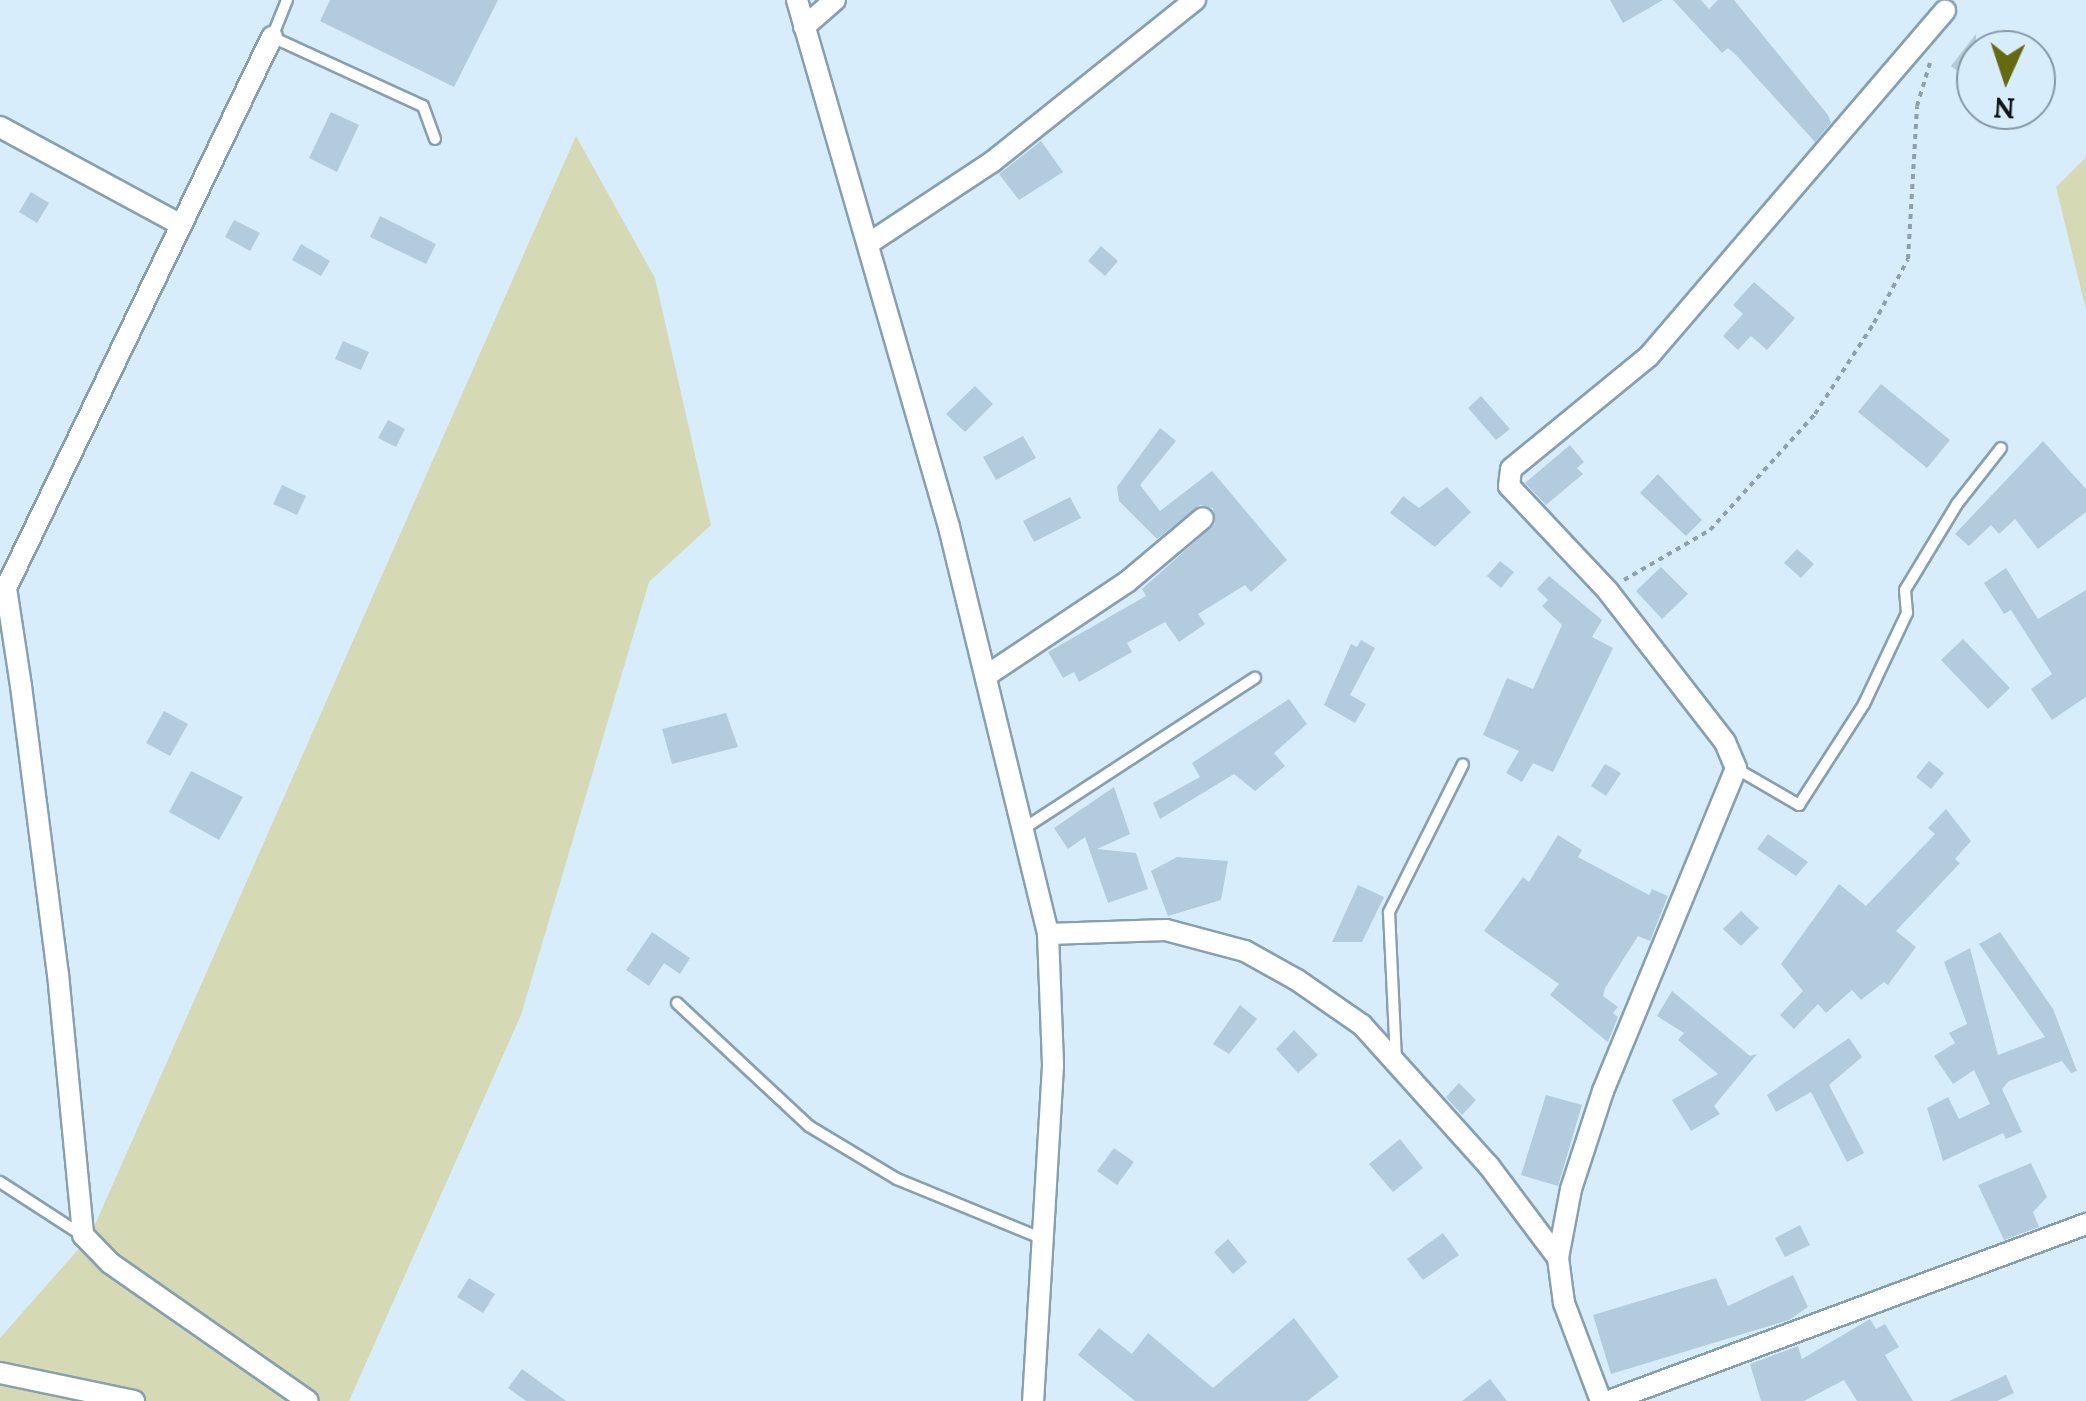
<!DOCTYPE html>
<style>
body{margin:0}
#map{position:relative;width:2086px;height:1401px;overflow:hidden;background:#d8edfb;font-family:Lora,serif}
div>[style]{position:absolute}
.green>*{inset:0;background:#d5dab4}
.building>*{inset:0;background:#b2ccdd}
.path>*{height:4px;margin-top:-2px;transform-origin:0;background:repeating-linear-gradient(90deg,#90a0ab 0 5px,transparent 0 10px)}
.roads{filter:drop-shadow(2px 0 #87a0b0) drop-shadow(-2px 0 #87a0b0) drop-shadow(0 2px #87a0b0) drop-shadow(0 -2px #87a0b0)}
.service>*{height:10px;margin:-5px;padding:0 5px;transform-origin:5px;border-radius:5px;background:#fff}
.minor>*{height:20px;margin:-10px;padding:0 10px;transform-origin:10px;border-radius:10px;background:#fff}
span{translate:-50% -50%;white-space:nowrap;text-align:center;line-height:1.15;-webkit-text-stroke:9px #d8edfb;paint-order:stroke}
.north{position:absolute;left:1956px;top:30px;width:100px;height:100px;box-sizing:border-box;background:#d8edfb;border:2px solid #8697a1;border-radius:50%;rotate:183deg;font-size:28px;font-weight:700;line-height:40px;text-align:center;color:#0c151b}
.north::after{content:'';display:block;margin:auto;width:35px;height:45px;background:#646b0f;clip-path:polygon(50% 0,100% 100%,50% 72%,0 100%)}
</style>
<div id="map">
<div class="green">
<div style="clip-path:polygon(576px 136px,655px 278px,711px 525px,649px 582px,521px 1015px,349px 1401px,0 1401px,0 1338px,90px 1236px)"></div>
<div style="clip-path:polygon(2086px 157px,2086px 310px,2056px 187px)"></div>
</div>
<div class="building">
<div style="clip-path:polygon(330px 0,498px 0,454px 87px,320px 21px)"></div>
<div style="clip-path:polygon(1610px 0,1663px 0,1623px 23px)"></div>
<div style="clip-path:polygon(1673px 0,1701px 0,1709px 9px,1718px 0,1734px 0,1828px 115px,1831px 123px,1815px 142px,1737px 56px,1728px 48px,1722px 53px)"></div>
<div style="clip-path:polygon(1976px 34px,1976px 84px,1951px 66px)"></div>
<div style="clip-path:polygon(1976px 110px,2018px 110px,2003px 129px)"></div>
<div style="clip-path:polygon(331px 112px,359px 125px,337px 172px,309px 158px)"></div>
<div style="clip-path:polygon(1041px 141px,1063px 172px,1019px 200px,999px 174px)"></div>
<div style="clip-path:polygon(31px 192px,49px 203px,37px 223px,19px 212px)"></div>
<div style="clip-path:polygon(380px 216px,436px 244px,426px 264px,370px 237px)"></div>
<div style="clip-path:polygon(234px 220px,260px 233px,250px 251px,225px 237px)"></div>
<div style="clip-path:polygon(301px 244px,330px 261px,321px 276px,292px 260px)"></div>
<div style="clip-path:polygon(1101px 246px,1118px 261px,1105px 276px,1088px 261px)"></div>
<div style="clip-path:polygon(1754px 282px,1795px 318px,1767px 350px,1751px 336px,1738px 350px,1723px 336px,1743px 314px,1733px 305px)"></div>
<div style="clip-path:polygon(343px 341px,369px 352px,361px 370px,335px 359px)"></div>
<div style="clip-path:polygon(1881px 384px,1950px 440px,1927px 468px,1858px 412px)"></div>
<div style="clip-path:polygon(975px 386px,993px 404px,965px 432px,946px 414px)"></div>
<div style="clip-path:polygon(1481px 396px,1510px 429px,1496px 440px,1468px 408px)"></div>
<div style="clip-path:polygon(388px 420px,405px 429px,396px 447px,378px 438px)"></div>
<div style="clip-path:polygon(1160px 428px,1176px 441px,1140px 485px,1160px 511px,1212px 471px,1287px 560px,1251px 592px,1245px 585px,1198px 614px,1205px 624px,1179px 642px,1165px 622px,1127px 643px,1132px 652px,1079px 682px,1074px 672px,1063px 678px,1048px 652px,1146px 596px,1142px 589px,1215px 524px,1213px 508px,1200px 505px,1157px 539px,1119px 501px,1117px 487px)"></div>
<div style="clip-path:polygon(1023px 436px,1036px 458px,996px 480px,983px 457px)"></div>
<div style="clip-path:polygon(2043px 441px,2086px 489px,2086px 512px,2038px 549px,2015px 519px,1999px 534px,1991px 525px,1969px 546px,1955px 534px)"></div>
<div style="clip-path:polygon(1570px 445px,1584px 462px,1577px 468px,1583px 474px,1546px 505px,1525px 483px)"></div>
<div style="clip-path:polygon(1658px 474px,1702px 520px,1686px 536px,1640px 493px)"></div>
<div style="clip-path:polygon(282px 485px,306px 496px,297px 515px,273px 504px)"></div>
<div style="clip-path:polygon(1447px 487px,1471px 512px,1435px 547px,1390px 513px,1403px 496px,1419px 508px)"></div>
<div style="clip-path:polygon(1070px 497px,1081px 518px,1034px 542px,1023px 521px)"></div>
<div style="clip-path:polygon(1797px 549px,1814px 564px,1801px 578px,1784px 563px)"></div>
<div style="clip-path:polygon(1500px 561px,1514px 572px,1501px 588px,1487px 576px)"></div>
<div style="clip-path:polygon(1661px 567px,1688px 594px,1662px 619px,1636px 591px)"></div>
<div style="clip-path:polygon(2006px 568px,2038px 619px,2086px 590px,2086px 697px,2052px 720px,2031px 689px,2052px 674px,2011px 610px,2004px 614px,1984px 583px)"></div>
<div style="clip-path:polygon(1549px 576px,1602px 620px,1592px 637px,1613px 648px,1553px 772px,1533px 763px,1522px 782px,1506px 773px,1519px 751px,1483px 735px,1507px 678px,1533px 689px,1562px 625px,1542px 606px,1548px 600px,1537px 589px)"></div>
<div style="clip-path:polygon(1963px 639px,2010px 688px,1988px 709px,1941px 660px)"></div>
<div style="clip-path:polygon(1361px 640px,1375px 648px,1350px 695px,1366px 704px,1355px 723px,1324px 705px,1351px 644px,1357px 647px)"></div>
<div style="clip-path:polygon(1289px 699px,1307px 724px,1274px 753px,1285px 766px,1255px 791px,1234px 774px,1160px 819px,1153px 803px,1200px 777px,1192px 763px)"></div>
<div style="clip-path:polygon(164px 711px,188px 724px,170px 756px,146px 743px)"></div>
<div style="clip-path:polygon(726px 713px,738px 747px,672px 764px,662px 729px)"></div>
<div style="clip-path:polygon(1929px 761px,1944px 773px,1931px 789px,1916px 777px)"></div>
<div style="clip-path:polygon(1605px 764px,1621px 773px,1606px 796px,1591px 786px)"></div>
<div style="clip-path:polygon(191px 771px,243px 797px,219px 840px,169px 812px)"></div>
<div style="clip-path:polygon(1114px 787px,1130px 834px,1097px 849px,1136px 853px,1148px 889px,1108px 903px,1085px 837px,1068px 849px,1054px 828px)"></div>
<div style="clip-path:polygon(1946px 809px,1971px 841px,1955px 859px,1960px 863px,1896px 931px,1916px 947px,1888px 985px,1884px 982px,1861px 1000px,1852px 990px,1826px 1013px,1818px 1004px,1794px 1029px,1780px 1015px,1803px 991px,1781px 964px,1839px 884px,1866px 906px,1935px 834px,1928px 828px)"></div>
<div style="clip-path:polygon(1768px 834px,1808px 862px,1796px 876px,1757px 849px)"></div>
<div style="clip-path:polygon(1558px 835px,1582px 850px,1578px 857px,1649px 895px,1652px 889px,1668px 896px,1650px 941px,1638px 936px,1605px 988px,1603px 996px,1618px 1007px,1613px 1013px,1618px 1017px,1608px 1042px,1550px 995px,1559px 984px,1484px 931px,1523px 877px,1529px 882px)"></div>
<div style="clip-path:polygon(1177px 857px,1228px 861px,1221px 900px,1168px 916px,1151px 871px)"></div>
<div style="clip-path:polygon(1358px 885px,1384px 897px,1362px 942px,1332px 942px)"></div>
<div style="clip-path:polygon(1741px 911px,1759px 928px,1741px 946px,1723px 929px)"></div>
<div style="clip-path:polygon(652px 932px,690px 958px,680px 974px,664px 963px,649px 986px,626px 970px)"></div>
<div style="clip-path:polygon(2000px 932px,2053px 1009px,2077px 1071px,2071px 1073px,2062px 1061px,2009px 1081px,2002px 1089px,2022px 1132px,2006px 1139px,2003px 1133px,1943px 1161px,1927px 1108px,1948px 1097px,1959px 1119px,1990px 1104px,1974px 1070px,1953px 1084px,1934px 1056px,1955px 1043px,1949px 1033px,1967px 1024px,1944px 962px,1970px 948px,1998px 1055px,2045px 1037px,1979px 944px)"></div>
<div style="clip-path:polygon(1672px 991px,1750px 1056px,1757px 1054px,1714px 1106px,1720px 1114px,1691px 1131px,1672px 1100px,1718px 1074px,1678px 1040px,1684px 1033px,1657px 1016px)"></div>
<div style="clip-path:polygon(1240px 1005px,1257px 1019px,1229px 1054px,1213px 1044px)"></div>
<div style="clip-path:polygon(1294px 1030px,1318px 1055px,1298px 1073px,1276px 1049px)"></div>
<div style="clip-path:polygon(1849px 1038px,1862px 1057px,1829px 1085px,1864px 1153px,1847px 1162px,1811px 1092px,1776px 1112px,1767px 1095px)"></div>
<div style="clip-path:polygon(1459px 1083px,1476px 1100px,1462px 1115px,1446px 1097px)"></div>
<div style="clip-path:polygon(1546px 1095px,1582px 1105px,1558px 1186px,1521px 1175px)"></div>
<div style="clip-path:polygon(1400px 1139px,1423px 1168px,1393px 1192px,1369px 1164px)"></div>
<div style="clip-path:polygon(1114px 1148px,1134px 1162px,1117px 1185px,1097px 1171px)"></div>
<div style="clip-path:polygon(2031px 1163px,2047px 1197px,2033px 1212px,2039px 1227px,2004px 1240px,1978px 1185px)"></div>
<div style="clip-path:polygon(1800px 1225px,1810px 1245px,1785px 1257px,1775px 1238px)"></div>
<div style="clip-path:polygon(1443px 1233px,1459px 1255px,1423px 1280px,1407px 1259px)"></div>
<div style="clip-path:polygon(1228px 1239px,1247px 1262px,1233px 1274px,1214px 1252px)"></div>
<div style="clip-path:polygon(1793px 1275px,1808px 1307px,1789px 1320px,1611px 1374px,1593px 1315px,1716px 1278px,1728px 1306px)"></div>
<div style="clip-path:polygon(469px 1278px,495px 1294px,483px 1313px,457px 1297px)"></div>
<div style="clip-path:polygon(1294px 1318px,1339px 1377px,1307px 1401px,1135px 1401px,1078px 1355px,1099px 1328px,1132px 1354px,1148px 1333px,1213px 1388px)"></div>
<div style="clip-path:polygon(1870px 1319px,1876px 1329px,1885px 1324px,1899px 1347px,1885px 1355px,1913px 1401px,1857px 1401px,1844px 1380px,1804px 1401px,1761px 1401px,1750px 1364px,1798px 1346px,1802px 1359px)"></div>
<div style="clip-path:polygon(522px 1369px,566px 1401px,526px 1401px,508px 1388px)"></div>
<div style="clip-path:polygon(2006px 1375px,2014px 1393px,1997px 1401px,1949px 1401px)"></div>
<div style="clip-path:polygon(1490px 1379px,1507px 1401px,1462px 1401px)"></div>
</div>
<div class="path">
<div style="left:1624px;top:580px;width:99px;rotate:-30.2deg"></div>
<div style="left:1710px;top:530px;width:156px;rotate:-47.8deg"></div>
<div style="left:1815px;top:414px;width:108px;rotate:-57deg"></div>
<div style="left:1874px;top:323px;width:72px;rotate:-62deg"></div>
<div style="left:1908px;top:259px;width:153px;rotate:-86.6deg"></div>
<div style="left:1917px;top:106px;width:45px;rotate:-73.2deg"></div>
</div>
<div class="roads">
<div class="service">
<div style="left:287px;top:0;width:40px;rotate:112deg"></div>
<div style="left:272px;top:37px;width:166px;rotate:24.6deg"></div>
<div style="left:423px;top:106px;width:35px;rotate:70deg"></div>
<div style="left:1737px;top:769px;width:72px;rotate:30.1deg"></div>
<div style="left:1799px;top:805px;width:120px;rotate:-57.2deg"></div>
<div style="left:1864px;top:704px;width:101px;rotate:-64.7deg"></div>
<div style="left:1907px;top:613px;width:23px;rotate:-95deg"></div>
<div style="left:1905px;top:590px;width:100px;rotate:-58.8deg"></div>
<div style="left:1957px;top:504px;width:71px;rotate:-51.8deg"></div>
<div style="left:1023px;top:829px;width:277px;rotate:-33.1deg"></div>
<div style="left:677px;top:1003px;width:180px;rotate:43deg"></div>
<div style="left:809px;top:1126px;width:103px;rotate:31.1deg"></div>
<div style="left:897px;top:1179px;width:158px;rotate:22.3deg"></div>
<div style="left:1396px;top:1060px;width:148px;rotate:-92.7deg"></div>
<div style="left:1389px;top:912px;width:165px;rotate:-63.4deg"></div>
<div style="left:0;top:1182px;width:98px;rotate:32.9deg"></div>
</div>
<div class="minor">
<div style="left:797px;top:0;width:548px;rotate:73.91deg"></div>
<div style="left:949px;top:527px;width:419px;rotate:76.3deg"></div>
<div style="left:1048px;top:934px;width:132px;rotate:87.8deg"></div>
<div style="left:1053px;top:1066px;width:336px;rotate:93.4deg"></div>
<div style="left:804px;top:27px;width:41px;rotate:-41.1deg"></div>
<div style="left:0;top:127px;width:206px;rotate:28.4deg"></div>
<div style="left:871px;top:242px;width:145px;rotate:-33.5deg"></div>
<div style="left:992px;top:162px;width:260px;rotate:-38.6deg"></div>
<div style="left:0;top:586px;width:6px;rotate:18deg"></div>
<div style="left:6px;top:588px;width:99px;rotate:81.3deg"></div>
<div style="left:21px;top:686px;width:290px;rotate:82.7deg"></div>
<div style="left:58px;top:974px;width:262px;rotate:84.5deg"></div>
<div style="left:83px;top:1235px;width:39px;rotate:46deg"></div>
<div style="left:110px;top:1263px;width:241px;rotate:34.9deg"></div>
<div style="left:6px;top:588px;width:612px;rotate:-64.23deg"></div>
<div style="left:986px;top:676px;width:169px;rotate:-33.7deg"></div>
<div style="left:1127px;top:582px;width:99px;rotate:-40.1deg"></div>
<div style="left:1048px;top:934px;width:118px;rotate:-1.9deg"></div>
<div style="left:1166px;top:930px;width:82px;rotate:14.9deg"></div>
<div style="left:1245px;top:951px;width:60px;rotate:29.1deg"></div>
<div style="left:1297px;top:980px;width:79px;rotate:34.7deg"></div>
<div style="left:1362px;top:1025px;width:190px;rotate:48deg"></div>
<div style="left:1489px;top:1166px;width:115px;rotate:53.1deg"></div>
<div style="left:0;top:1373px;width:137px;rotate:11.8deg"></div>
<div style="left:1601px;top:1401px;width:105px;rotate:-110.7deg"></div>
<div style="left:1564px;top:1303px;width:45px;rotate:-97.6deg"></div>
<div style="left:1558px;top:1258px;width:70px;rotate:-79.3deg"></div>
<div style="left:1571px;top:1189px;width:103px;rotate:-71.9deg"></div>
<div style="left:1603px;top:1091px;width:349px;rotate:-67.6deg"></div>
<div style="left:1736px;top:768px;width:28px;rotate:-113deg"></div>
<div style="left:1725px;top:742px;width:191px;rotate:-127.8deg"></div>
<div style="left:1608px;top:591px;width:144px;rotate:-133.3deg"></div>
<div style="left:1509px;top:486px;width:17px;rotate:-83deg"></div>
<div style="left:1511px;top:469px;width:178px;rotate:-39.3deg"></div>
<div style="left:1649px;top:356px;width:455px;rotate:-49.4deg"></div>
<div style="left:1609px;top:1401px;width:509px;rotate:-20.36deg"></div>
</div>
</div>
<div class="north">N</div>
</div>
